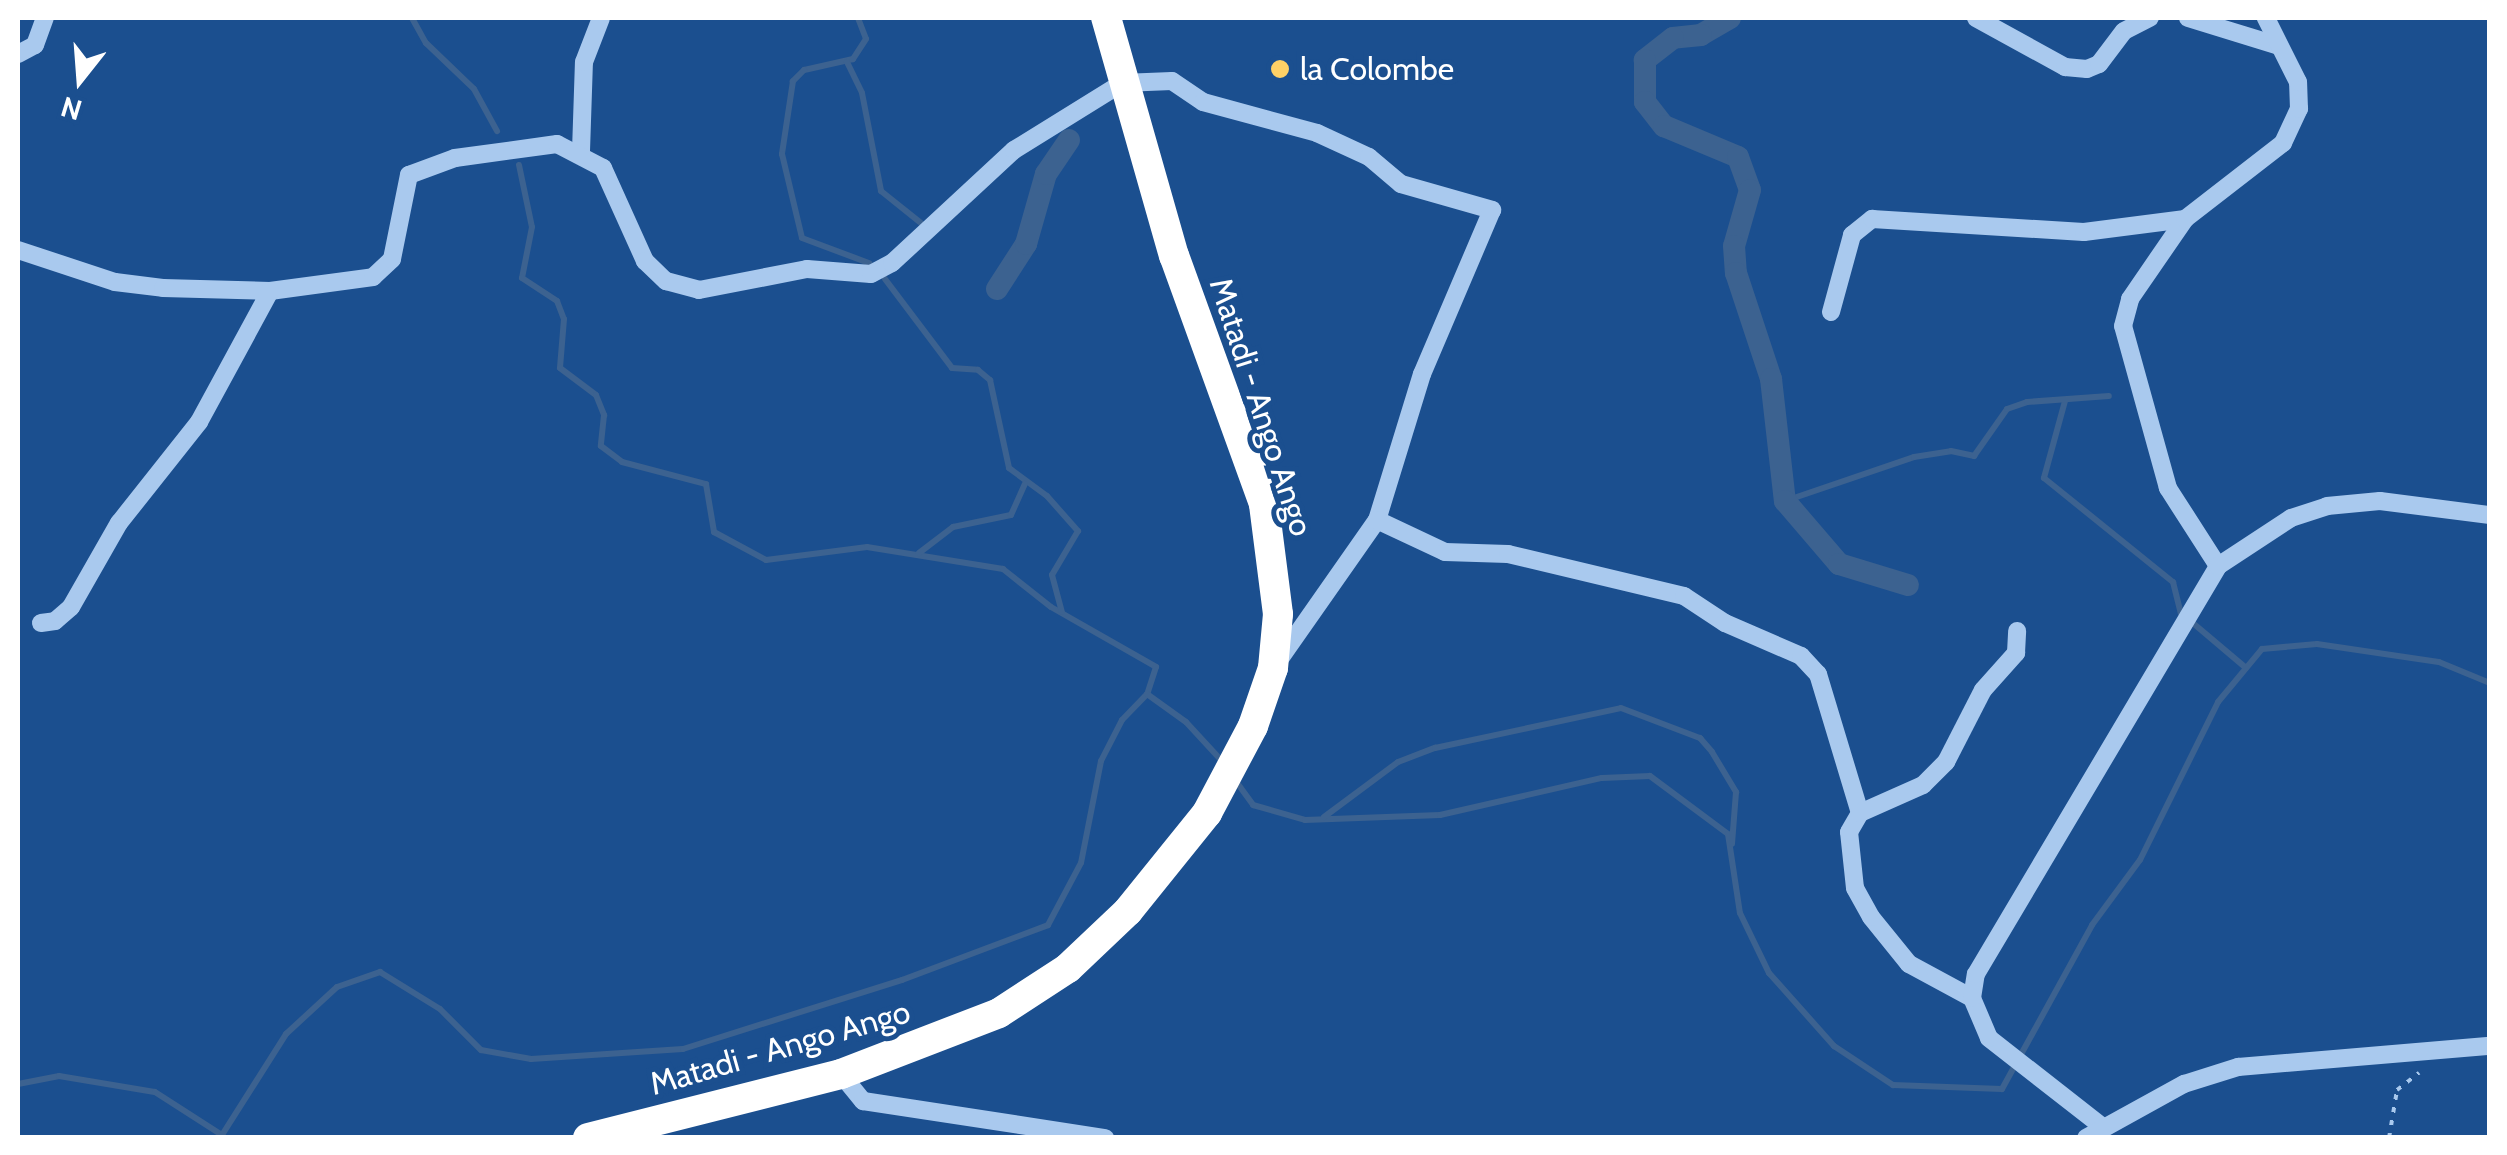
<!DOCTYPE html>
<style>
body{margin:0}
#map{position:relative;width:2507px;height:1155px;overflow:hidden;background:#1b4f8f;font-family:Cabin,sans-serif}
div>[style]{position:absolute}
.stream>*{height:6px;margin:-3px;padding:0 3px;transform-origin:3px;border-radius:3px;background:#3c6290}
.canal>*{height:22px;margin:-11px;padding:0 11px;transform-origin:11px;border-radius:11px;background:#3c6290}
.path>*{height:4px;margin-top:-2px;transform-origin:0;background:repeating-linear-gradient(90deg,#a9c9ee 0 5px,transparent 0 13px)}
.minor>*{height:18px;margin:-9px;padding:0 9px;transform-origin:9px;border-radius:9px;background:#a9c9ee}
.highway>*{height:30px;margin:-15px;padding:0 15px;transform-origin:15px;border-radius:15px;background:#fff}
.dots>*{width:28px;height:28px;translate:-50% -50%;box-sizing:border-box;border:5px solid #1b4f8f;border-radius:50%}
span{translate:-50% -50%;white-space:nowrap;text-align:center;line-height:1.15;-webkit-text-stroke:10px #1b4f8f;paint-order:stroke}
.poi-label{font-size:32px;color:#fff}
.left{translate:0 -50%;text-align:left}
.street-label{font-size:32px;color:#fff}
.frame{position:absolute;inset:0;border:20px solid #fff;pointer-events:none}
.north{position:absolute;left:30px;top:30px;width:100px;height:100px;-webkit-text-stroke:8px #1b4f8f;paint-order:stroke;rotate:197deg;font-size:28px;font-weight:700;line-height:40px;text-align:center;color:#fff}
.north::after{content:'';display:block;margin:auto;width:35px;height:45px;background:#fff;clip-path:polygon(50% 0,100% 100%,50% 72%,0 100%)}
</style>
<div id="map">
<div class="stream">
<div style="left:412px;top:18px;width:29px;rotate:61deg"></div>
<div style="left:426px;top:43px;width:66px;rotate:43.8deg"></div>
<div style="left:474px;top:89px;width:48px;rotate:61.3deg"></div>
<div style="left:858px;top:18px;width:22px;rotate:69deg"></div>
<div style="left:866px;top:39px;width:24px;rotate:123deg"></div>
<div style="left:853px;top:59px;width:50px;rotate:167.3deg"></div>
<div style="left:804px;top:70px;width:16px;rotate:135deg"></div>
<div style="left:793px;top:81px;width:74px;rotate:98.6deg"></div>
<div style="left:782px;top:154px;width:86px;rotate:76.6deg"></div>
<div style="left:802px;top:238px;width:72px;rotate:20.5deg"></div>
<div style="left:847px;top:62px;width:34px;rotate:64deg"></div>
<div style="left:862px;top:93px;width:100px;rotate:79deg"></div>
<div style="left:881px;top:191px;width:51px;rotate:38.7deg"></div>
<div style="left:519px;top:165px;width:63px;rotate:78.2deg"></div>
<div style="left:532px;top:227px;width:52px;rotate:101.1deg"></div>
<div style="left:522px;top:278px;width:42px;rotate:33.3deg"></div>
<div style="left:557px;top:301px;width:19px;rotate:69deg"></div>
<div style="left:564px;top:319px;width:49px;rotate:94.7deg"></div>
<div style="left:560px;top:368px;width:45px;rotate:36.9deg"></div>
<div style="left:596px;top:395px;width:22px;rotate:68deg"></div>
<div style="left:604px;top:415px;width:31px;rotate:96deg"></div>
<div style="left:601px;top:446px;width:26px;rotate:37deg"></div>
<div style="left:622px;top:462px;width:87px;rotate:14.7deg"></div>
<div style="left:706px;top:484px;width:49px;rotate:80.5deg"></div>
<div style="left:714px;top:532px;width:59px;rotate:28.3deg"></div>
<div style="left:766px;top:560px;width:102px;rotate:-7.3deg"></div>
<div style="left:867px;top:547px;width:138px;rotate:9.2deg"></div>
<div style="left:1003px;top:569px;width:61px;rotate:38.4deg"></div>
<div style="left:1051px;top:607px;width:121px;rotate:29.7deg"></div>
<div style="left:1156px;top:667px;width:28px;rotate:108deg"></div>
<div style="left:885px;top:279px;width:111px;rotate:53deg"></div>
<div style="left:952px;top:368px;width:26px;rotate:4deg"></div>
<div style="left:978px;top:370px;width:16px;rotate:40deg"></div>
<div style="left:990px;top:380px;width:90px;rotate:77.8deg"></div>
<div style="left:1009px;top:468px;width:47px;rotate:36.4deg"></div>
<div style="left:1047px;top:496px;width:47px;rotate:48.5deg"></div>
<div style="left:1078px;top:531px;width:51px;rotate:120.6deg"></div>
<div style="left:1052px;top:575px;width:38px;rotate:75deg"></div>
<div style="left:2065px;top:401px;width:80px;rotate:105.3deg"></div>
<div style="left:2044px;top:478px;width:166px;rotate:38.9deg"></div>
<div style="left:2173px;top:582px;width:32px;rotate:76deg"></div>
<div style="left:2181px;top:613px;width:85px;rotate:40.2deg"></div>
<div style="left:1785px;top:501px;width:136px;rotate:-18.8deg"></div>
<div style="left:1914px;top:457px;width:37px;rotate:-9deg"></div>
<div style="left:1951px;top:451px;width:24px;rotate:12deg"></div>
<div style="left:1974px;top:456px;width:57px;rotate:-54.9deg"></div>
<div style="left:2007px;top:409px;width:21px;rotate:-19deg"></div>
<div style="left:2027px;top:402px;width:82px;rotate:-4.2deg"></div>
<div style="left:919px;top:553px;width:43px;rotate:-37.4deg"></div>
<div style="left:953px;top:527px;width:59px;rotate:-11.7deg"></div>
<div style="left:1011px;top:515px;width:34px;rotate:-66deg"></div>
<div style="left:1235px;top:780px;width:31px;rotate:54deg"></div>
<div style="left:1253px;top:805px;width:54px;rotate:16.1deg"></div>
<div style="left:1305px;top:820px;width:135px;rotate:-2.1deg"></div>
<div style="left:1440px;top:815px;width:166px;rotate:-12.9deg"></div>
<div style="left:1602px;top:778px;width:48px;rotate:-2.4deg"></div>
<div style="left:1650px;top:776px;width:97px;rotate:36.6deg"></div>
<div style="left:1728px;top:834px;width:80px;rotate:81.4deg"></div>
<div style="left:1740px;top:913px;width:67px;rotate:64.2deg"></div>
<div style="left:1769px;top:973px;width:98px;rotate:48.3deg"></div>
<div style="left:1834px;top:1046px;width:71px;rotate:33.5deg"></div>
<div style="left:1893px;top:1085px;width:109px;rotate:2.1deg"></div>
<div style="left:2002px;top:1089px;width:187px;rotate:-61.2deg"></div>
<div style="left:2092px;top:925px;width:81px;rotate:-53.6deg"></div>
<div style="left:2140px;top:860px;width:176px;rotate:-63.7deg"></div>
<div style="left:2218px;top:702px;width:69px;rotate:-50.3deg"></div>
<div style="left:2262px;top:649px;width:55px;rotate:-5.2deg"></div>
<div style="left:2317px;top:644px;width:123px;rotate:8.4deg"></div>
<div style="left:2439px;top:662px;width:55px;rotate:22.4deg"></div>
<div style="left:1324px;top:817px;width:92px;rotate:-36.6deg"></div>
<div style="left:1398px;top:762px;width:40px;rotate:-21deg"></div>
<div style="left:1435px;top:748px;width:190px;rotate:-12.1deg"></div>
<div style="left:1621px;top:708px;width:85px;rotate:20.8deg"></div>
<div style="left:1700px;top:738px;width:18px;rotate:49deg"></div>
<div style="left:1712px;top:752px;width:47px;rotate:59deg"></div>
<div style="left:1736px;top:792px;width:52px;rotate:94.4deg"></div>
<div style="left:18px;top:1084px;width:42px;rotate:-11deg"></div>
<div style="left:59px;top:1076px;width:97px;rotate:9.5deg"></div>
<div style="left:155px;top:1092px;width:80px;rotate:32.7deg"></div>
<div style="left:222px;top:1135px;width:120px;rotate:-57.6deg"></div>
<div style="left:286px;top:1034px;width:69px;rotate:-42.7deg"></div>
<div style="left:337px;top:987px;width:46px;rotate:-19.2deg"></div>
<div style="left:380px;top:972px;width:70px;rotate:31.7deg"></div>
<div style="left:440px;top:1009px;width:58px;rotate:45deg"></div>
<div style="left:481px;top:1050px;width:51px;rotate:10.2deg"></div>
<div style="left:531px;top:1059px;width:152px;rotate:-3.8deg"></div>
<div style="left:683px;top:1049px;width:230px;rotate:-17.5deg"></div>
<div style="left:902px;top:980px;width:156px;rotate:-20.6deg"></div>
<div style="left:1048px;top:925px;width:70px;rotate:-62deg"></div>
<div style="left:1081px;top:863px;width:104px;rotate:-78.9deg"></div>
<div style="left:1101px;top:761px;width:46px;rotate:-62.9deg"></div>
<div style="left:1122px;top:720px;width:36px;rotate:-46deg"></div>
<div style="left:1147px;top:694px;width:48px;rotate:35.7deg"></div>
<div style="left:1186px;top:722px;width:53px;rotate:47.3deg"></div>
</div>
<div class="canal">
<div style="left:1730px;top:18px;width:34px;rotate:150deg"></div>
<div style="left:1701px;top:35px;width:28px;rotate:174deg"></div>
<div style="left:1673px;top:38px;width:36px;rotate:142deg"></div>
<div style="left:1645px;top:60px;width:42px;rotate:90deg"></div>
<div style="left:1645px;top:102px;width:31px;rotate:52deg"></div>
<div style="left:1664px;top:126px;width:80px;rotate:22.7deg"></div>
<div style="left:1738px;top:157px;width:35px;rotate:70deg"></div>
<div style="left:1750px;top:190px;width:58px;rotate:105.9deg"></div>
<div style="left:1734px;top:246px;width:27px;rotate:86deg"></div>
<div style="left:1736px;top:273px;width:112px;rotate:71.7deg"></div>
<div style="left:1771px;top:379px;width:123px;rotate:83.5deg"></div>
<div style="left:1785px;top:501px;width:83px;rotate:49.4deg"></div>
<div style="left:1839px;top:564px;width:72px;rotate:16.9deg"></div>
<div style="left:997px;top:289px;width:54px;rotate:-57.2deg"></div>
<div style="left:1026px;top:244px;width:73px;rotate:-74.1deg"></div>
<div style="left:1046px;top:174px;width:41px;rotate:-55.9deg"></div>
</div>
<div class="path">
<div style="left:2389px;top:1138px;width:49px;rotate:-80.5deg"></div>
<div style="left:2397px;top:1090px;width:28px;rotate:-38deg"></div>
</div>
<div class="minor">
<div style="left:1976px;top:18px;width:102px;rotate:28.8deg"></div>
<div style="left:2065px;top:67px;width:22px;rotate:5deg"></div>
<div style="left:2087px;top:69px;width:13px;rotate:-23deg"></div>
<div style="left:2099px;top:64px;width:41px;rotate:-52.9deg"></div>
<div style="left:2124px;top:31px;width:29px;rotate:-27deg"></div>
<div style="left:2188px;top:18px;width:95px;rotate:17.1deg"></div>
<div style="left:18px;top:54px;width:19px;rotate:-28deg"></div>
<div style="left:35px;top:45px;width:29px;rotate:-70deg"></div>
<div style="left:581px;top:151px;width:89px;rotate:-88.1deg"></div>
<div style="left:584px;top:62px;width:47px;rotate:-68.9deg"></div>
<div style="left:18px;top:250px;width:102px;rotate:18.3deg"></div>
<div style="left:115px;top:282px;width:48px;rotate:7.1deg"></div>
<div style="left:163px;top:288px;width:107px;rotate:1.6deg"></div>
<div style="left:270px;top:291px;width:104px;rotate:-7.7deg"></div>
<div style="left:373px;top:277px;width:26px;rotate:-43deg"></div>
<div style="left:392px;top:259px;width:86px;rotate:-78.6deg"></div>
<div style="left:409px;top:175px;width:49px;rotate:-20.3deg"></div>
<div style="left:455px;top:158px;width:103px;rotate:-7.8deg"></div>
<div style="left:557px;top:144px;width:52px;rotate:27.6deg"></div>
<div style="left:603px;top:168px;width:102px;rotate:65.7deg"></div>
<div style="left:645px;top:261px;width:29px;rotate:44deg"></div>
<div style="left:666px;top:281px;width:34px;rotate:15deg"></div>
<div style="left:699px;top:290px;width:110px;rotate:-11deg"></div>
<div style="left:807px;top:269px;width:64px;rotate:4.5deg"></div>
<div style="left:871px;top:274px;width:24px;rotate:-28deg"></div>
<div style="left:892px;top:263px;width:166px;rotate:-42.8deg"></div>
<div style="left:1014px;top:150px;width:127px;rotate:-31.8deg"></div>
<div style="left:1122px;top:83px;width:50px;rotate:-2.3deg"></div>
<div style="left:1172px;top:81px;width:37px;rotate:34deg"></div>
<div style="left:1203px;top:102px;width:118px;rotate:15.2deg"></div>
<div style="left:1317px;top:133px;width:57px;rotate:24.8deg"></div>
<div style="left:1369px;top:157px;width:42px;rotate:40.2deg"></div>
<div style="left:1401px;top:184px;width:95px;rotate:15.9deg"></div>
<div style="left:1492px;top:210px;width:178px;rotate:113.1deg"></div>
<div style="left:1422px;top:374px;width:153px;rotate:107.1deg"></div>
<div style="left:1377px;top:520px;width:174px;rotate:125deg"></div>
<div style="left:1831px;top:312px;width:80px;rotate:-74.7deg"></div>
<div style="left:1852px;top:235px;width:26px;rotate:-39deg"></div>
<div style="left:1872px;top:219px;width:212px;rotate:3.5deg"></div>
<div style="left:2084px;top:232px;width:102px;rotate:-7.3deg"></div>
<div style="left:1377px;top:520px;width:75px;rotate:25.2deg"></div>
<div style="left:1445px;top:552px;width:63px;rotate:1.8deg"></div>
<div style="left:1508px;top:554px;width:181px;rotate:13.4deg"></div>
<div style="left:1684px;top:596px;width:49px;rotate:33.4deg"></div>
<div style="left:1725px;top:623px;width:83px;rotate:23.5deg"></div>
<div style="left:1801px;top:656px;width:25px;rotate:47deg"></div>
<div style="left:1818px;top:674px;width:145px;rotate:73.2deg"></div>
<div style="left:2218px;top:566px;width:93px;rotate:-122.7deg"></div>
<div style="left:2168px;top:488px;width:168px;rotate:-105.5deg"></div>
<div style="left:2123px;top:326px;width:28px;rotate:-75deg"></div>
<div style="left:2130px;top:299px;width:97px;rotate:-55.5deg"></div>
<div style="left:2185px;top:219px;width:124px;rotate:-37.8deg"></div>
<div style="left:2283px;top:143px;width:38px;rotate:-65deg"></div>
<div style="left:2299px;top:109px;width:27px;rotate:-92deg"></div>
<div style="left:2298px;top:82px;width:72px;rotate:-116.6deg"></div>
<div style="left:41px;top:623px;width:14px;rotate:-8deg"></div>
<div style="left:55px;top:621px;width:21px;rotate:-41deg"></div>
<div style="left:71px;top:607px;width:97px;rotate:-60.3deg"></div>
<div style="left:119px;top:523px;width:129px;rotate:-51.6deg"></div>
<div style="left:199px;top:422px;width:149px;rotate:-61.5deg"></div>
<div style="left:1972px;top:998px;width:72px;rotate:-151.6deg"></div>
<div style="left:1909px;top:964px;width:60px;rotate:-129deg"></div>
<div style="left:1871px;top:917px;width:33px;rotate:-119deg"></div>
<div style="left:1855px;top:888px;width:56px;rotate:-96.1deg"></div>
<div style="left:1849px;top:832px;width:22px;rotate:-60deg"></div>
<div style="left:1860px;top:813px;width:69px;rotate:-24deg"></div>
<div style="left:1923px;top:785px;width:33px;rotate:-45deg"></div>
<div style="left:1946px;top:762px;width:81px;rotate:-62.8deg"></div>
<div style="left:1983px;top:690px;width:50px;rotate:-48.3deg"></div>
<div style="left:2016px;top:653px;width:22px;rotate:-87deg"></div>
<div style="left:841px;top:1074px;width:35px;rotate:51deg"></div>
<div style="left:863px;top:1101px;width:245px;rotate:8.7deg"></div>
<div style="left:2104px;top:1128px;width:146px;rotate:-142deg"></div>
<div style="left:1989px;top:1038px;width:43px;rotate:-113deg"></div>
<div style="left:1972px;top:998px;width:24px;rotate:-81deg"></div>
<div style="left:1976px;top:974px;width:474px;rotate:-59.3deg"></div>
<div style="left:2218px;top:566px;width:87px;rotate:-33.3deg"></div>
<div style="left:2291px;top:518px;width:38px;rotate:-18deg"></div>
<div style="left:2327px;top:506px;width:53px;rotate:-5.4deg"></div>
<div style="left:2380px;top:501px;width:111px;rotate:7.3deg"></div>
<div style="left:2086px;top:1138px;width:112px;rotate:-28.9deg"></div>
<div style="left:2184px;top:1084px;width:57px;rotate:-17.5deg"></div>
<div style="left:2238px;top:1067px;width:253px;rotate:-4.8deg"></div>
</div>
<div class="highway">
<div style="left:588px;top:1138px;width:261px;rotate:-14.2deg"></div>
<div style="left:841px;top:1074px;width:169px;rotate:-21.1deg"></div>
<div style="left:999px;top:1013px;width:82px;rotate:-33.1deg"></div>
<div style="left:1068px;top:968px;width:83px;rotate:-43.5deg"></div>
<div style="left:1128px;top:911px;width:126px;rotate:-51.1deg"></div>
<div style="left:1207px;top:813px;width:98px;rotate:-62.1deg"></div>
<div style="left:1253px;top:726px;width:61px;rotate:-71deg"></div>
<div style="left:1273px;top:668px;width:54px;rotate:-84.7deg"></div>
<div style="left:1278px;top:614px;width:111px;rotate:-97.3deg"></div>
<div style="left:1264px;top:504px;width:264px;rotate:-109.9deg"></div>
<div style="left:1174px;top:256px;width:248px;rotate:-105.9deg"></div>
</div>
<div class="dots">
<div style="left:1280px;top:69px;background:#ffd166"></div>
</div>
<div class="poi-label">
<span class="left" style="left:1300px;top:69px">la Colombe</span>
</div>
<div class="street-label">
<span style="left:1261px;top:407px;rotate:72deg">Matadi - Ango Ango</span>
<span style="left:780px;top:1048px;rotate:-16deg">Matadi - Ango Ango</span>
</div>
<div class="frame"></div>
<div class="north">N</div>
</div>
